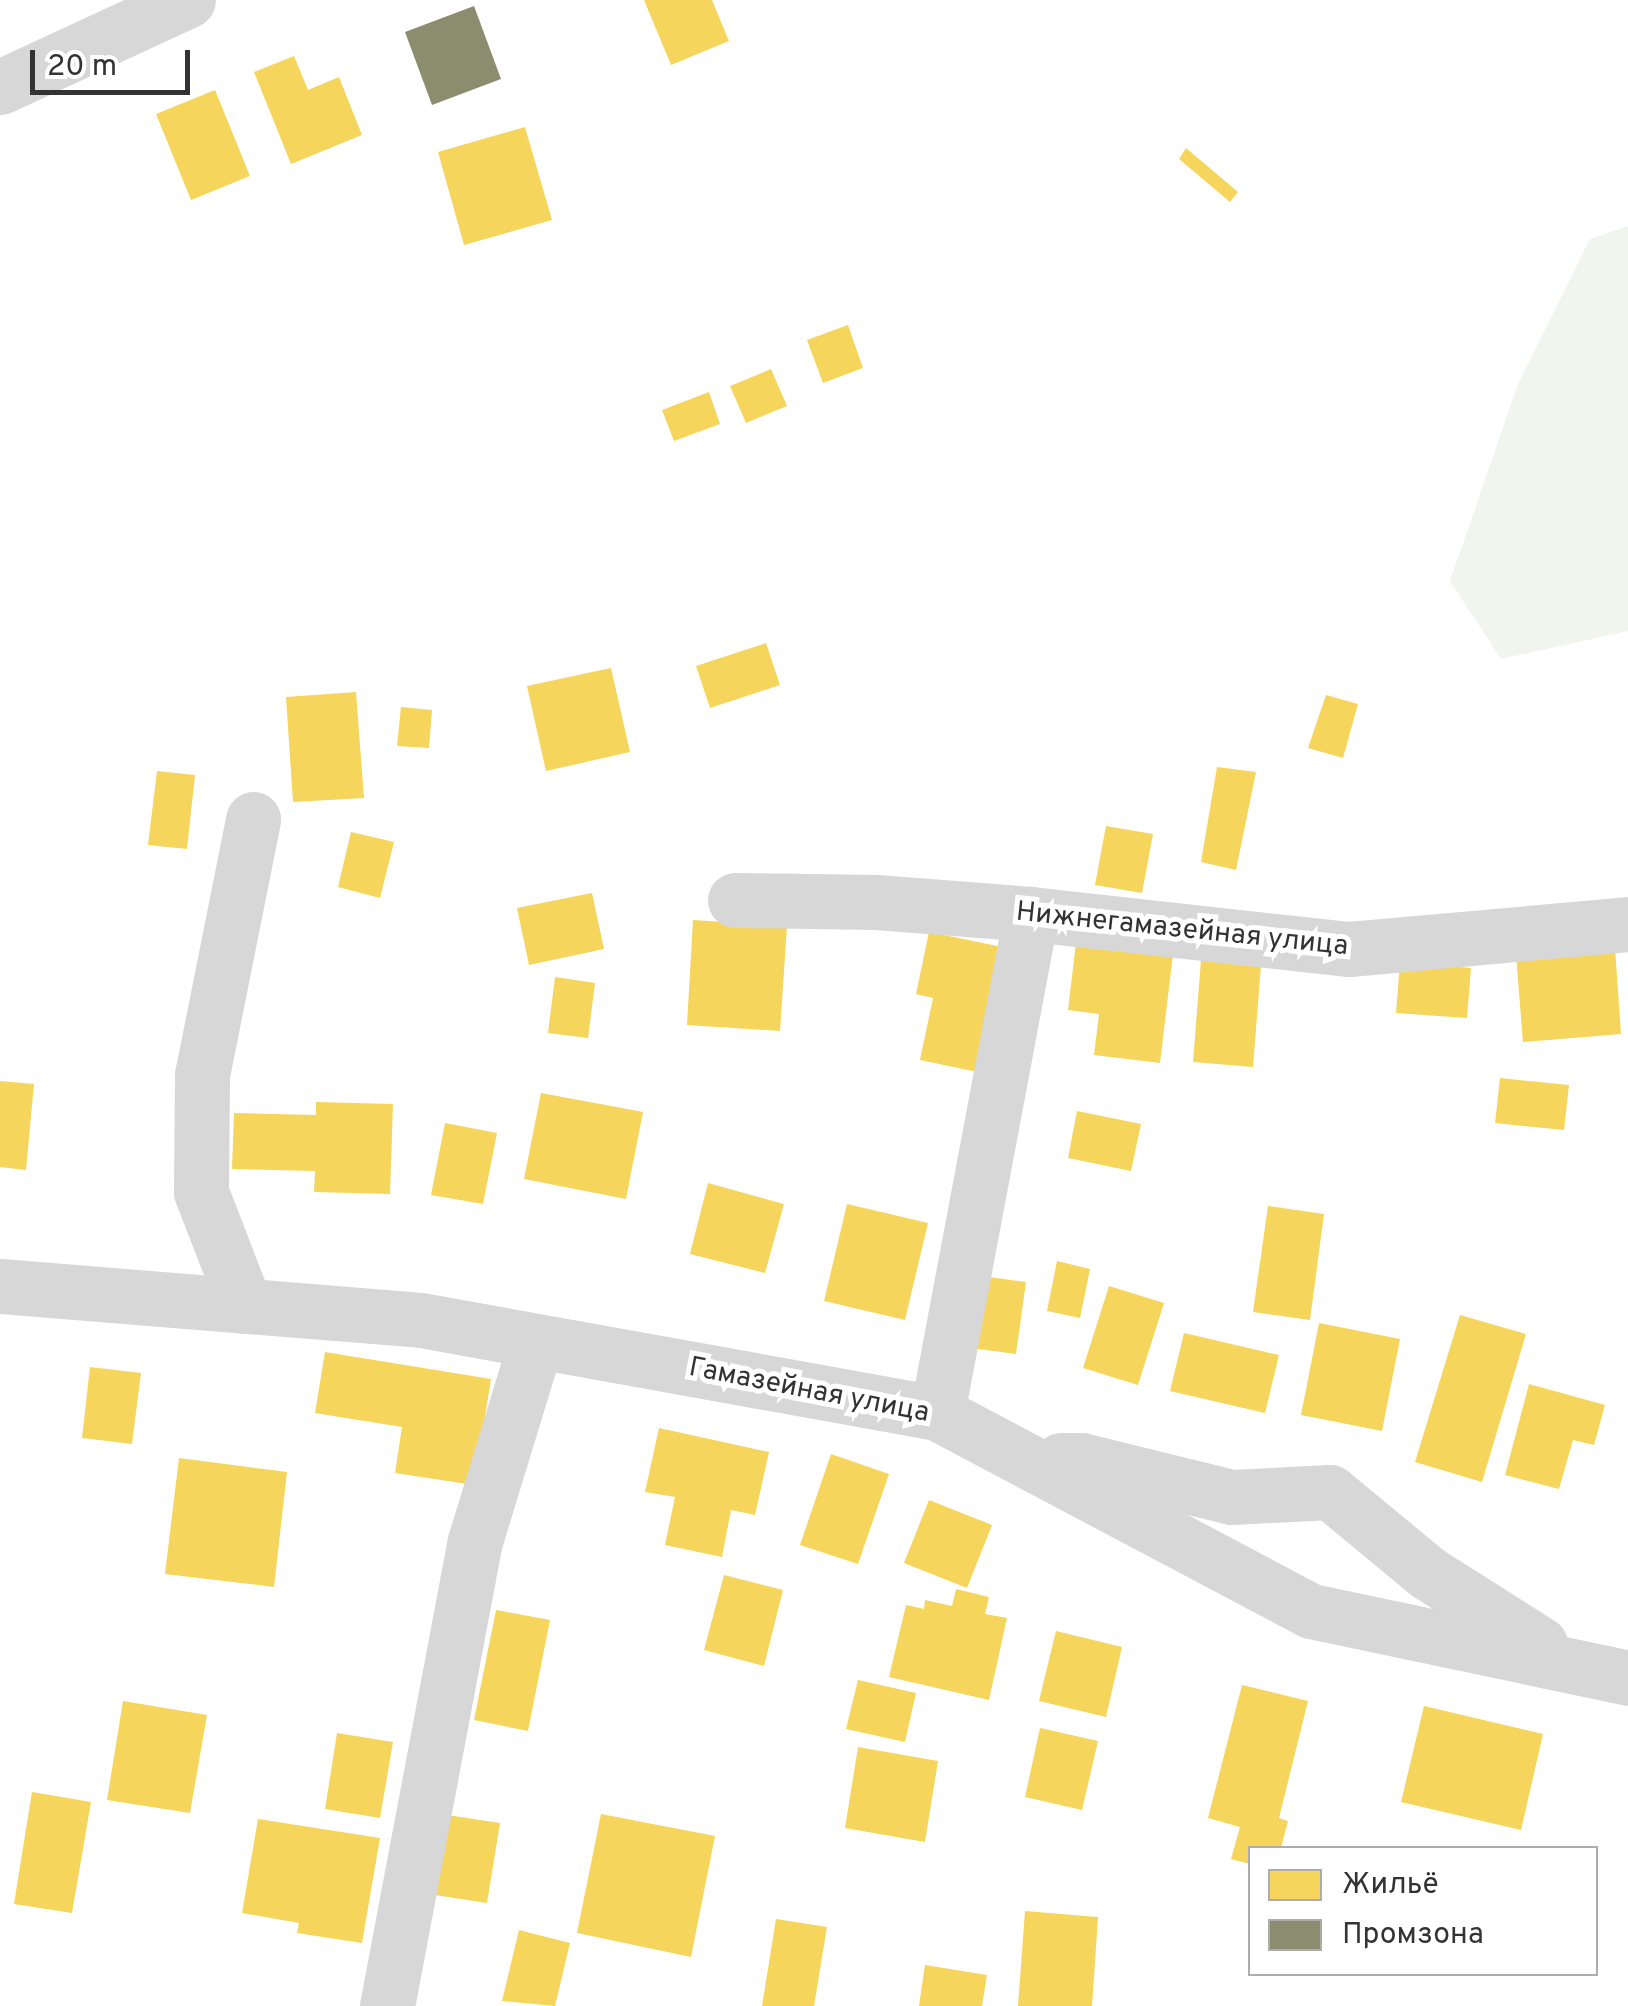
<!DOCTYPE html>
<meta charset="utf-8">
<style>
body{margin:0}
#map{position:relative;width:1628px;height:2006px;overflow:hidden;background:#fff;font-family:Overpass,sans-serif}
div>[style]{position:absolute}
.green>*{inset:0;background:#f1f5ed}
.homes>*{inset:0;background:#f6d55c}
.industry>*{inset:0;background:#8c8c6e}
.minor>*{height:55px;margin:-27.5px;padding:0 27.5px;transform-origin:27.5px;border-radius:27.5px;background:#d7d7d7}
span{translate:-50% -50%;white-space:nowrap;text-align:center;line-height:1.15;-webkit-text-stroke:10px #fff;paint-order:stroke}
.street-label{font-size:28px;color:#333}
.legend{position:absolute;left:1248px;top:1846px;width:350px;height:130px;box-sizing:border-box;background:#fff;border:2px solid #adadad;margin:0;padding:12px 18px;list-style:none;font-size:30px;color:#333}
.legend li{display:flex;align-items:center;gap:20px;height:50px}
.legend b{width:50px;border:2px solid #adadad}
.scale{position:absolute;left:30px;top:50px;width:160px;height:45px;box-sizing:border-box;border:5px solid #333;border-top:0;padding-left:12px;font-size:30px;line-height:35px;white-space:nowrap;color:#333;-webkit-text-stroke:8px #fff;paint-order:stroke}
</style>
<div id="map">
<div class="green">
<div style="clip-path:polygon(1628px 226px,1628px 631px,1501px 659px,1450px 581px,1518px 384px,1590px 239px)"></div>
</div>
<div class="homes">
<div style="clip-path:polygon(644px 0,712px 0,729px 41px,671px 65px)"></div>
<div style="clip-path:polygon(294px 56px,308px 90px,339px 77px,362px 135px,291px 164px,254px 72px)"></div>
<div style="clip-path:polygon(215px 90px,250px 176px,191px 200px,156px 114px)"></div>
<div style="clip-path:polygon(525px 127px,552px 220px,464px 245px,438px 152px)"></div>
<div style="clip-path:polygon(1186px 148px,1238px 192px,1230px 202px,1179px 159px)"></div>
<div style="clip-path:polygon(848px 325px,863px 368px,823px 383px,807px 340px)"></div>
<div style="clip-path:polygon(771px 369px,787px 406px,746px 423px,730px 386px)"></div>
<div style="clip-path:polygon(709px 392px,720px 424px,674px 441px,662px 410px)"></div>
<div style="clip-path:polygon(766px 643px,780px 685px,710px 708px,696px 666px)"></div>
<div style="clip-path:polygon(611px 668px,630px 752px,546px 771px,527px 686px)"></div>
<div style="clip-path:polygon(356px 692px,364px 798px,293px 802px,286px 697px)"></div>
<div style="clip-path:polygon(1326px 695px,1358px 704px,1343px 758px,1308px 748px)"></div>
<div style="clip-path:polygon(401px 707px,432px 710px,429px 748px,397px 746px)"></div>
<div style="clip-path:polygon(1217px 767px,1256px 772px,1236px 870px,1201px 862px)"></div>
<div style="clip-path:polygon(157px 771px,195px 775px,187px 849px,148px 845px)"></div>
<div style="clip-path:polygon(1106px 826px,1153px 834px,1142px 893px,1095px 885px)"></div>
<div style="clip-path:polygon(351px 832px,394px 842px,380px 898px,338px 887px)"></div>
<div style="clip-path:polygon(592px 893px,604px 949px,529px 965px,517px 908px)"></div>
<div style="clip-path:polygon(693px 920px,787px 926px,780px 1031px,687px 1025px)"></div>
<div style="clip-path:polygon(929px 932px,1007px 948px,982px 1073px,920px 1060px,933px 998px,916px 994px)"></div>
<div style="clip-path:polygon(1077px 934px,1174px 946px,1160px 1063px,1094px 1055px,1099px 1014px,1068px 1010px)"></div>
<div style="clip-path:polygon(1615px 948px,1621px 1034px,1523px 1042px,1516px 955px)"></div>
<div style="clip-path:polygon(1201px 960px,1261px 965px,1253px 1067px,1193px 1062px)"></div>
<div style="clip-path:polygon(1400px 962px,1471px 968px,1467px 1018px,1396px 1013px)"></div>
<div style="clip-path:polygon(555px 977px,595px 983px,588px 1038px,548px 1033px)"></div>
<div style="clip-path:polygon(1500px 1078px,1569px 1085px,1564px 1130px,1495px 1123px)"></div>
<div style="clip-path:polygon(0 1081px,34px 1084px,26px 1170px,0 1167px)"></div>
<div style="clip-path:polygon(541px 1093px,643px 1112px,626px 1199px,524px 1179px)"></div>
<div style="clip-path:polygon(316px 1102px,393px 1104px,390px 1194px,314px 1192px,315px 1171px,232px 1169px,234px 1113px,316px 1115px)"></div>
<div style="clip-path:polygon(1077px 1111px,1141px 1124px,1131px 1171px,1068px 1158px)"></div>
<div style="clip-path:polygon(445px 1123px,497px 1133px,483px 1204px,431px 1195px)"></div>
<div style="clip-path:polygon(708px 1183px,784px 1204px,765px 1273px,690px 1254px)"></div>
<div style="clip-path:polygon(847px 1204px,928px 1223px,905px 1320px,824px 1301px)"></div>
<div style="clip-path:polygon(1268px 1206px,1324px 1214px,1310px 1320px,1253px 1312px)"></div>
<div style="clip-path:polygon(1057px 1261px,1090px 1269px,1080px 1318px,1047px 1311px)"></div>
<div style="clip-path:polygon(982px 1276px,1026px 1282px,1016px 1354px,971px 1348px)"></div>
<div style="clip-path:polygon(1109px 1286px,1164px 1303px,1138px 1385px,1083px 1368px)"></div>
<div style="clip-path:polygon(1460px 1315px,1526px 1334px,1482px 1482px,1415px 1462px)"></div>
<div style="clip-path:polygon(1319px 1323px,1400px 1339px,1382px 1431px,1301px 1415px)"></div>
<div style="clip-path:polygon(1184px 1333px,1279px 1355px,1265px 1413px,1170px 1391px)"></div>
<div style="clip-path:polygon(325px 1352px,491px 1379px,474px 1485px,395px 1473px,402px 1427px,315px 1413px)"></div>
<div style="clip-path:polygon(90px 1367px,141px 1373px,132px 1444px,82px 1438px)"></div>
<div style="clip-path:polygon(1529px 1384px,1605px 1405px,1594px 1445px,1573px 1440px,1559px 1489px,1505px 1475px)"></div>
<div style="clip-path:polygon(659px 1428px,769px 1452px,755px 1515px,731px 1510px,722px 1557px,665px 1545px,675px 1497px,645px 1492px)"></div>
<div style="clip-path:polygon(831px 1454px,889px 1474px,858px 1564px,800px 1545px)"></div>
<div style="clip-path:polygon(179px 1458px,287px 1472px,274px 1587px,165px 1574px)"></div>
<div style="clip-path:polygon(929px 1500px,992px 1525px,967px 1588px,904px 1563px)"></div>
<div style="clip-path:polygon(724px 1575px,783px 1590px,764px 1666px,704px 1650px)"></div>
<div style="clip-path:polygon(956px 1589px,989px 1597px,985px 1614px,1007px 1618px,989px 1700px,889px 1677px,906px 1605px,924px 1609px,925px 1600px,952px 1606px)"></div>
<div style="clip-path:polygon(496px 1610px,550px 1620px,528px 1731px,474px 1720px)"></div>
<div style="clip-path:polygon(1056px 1631px,1122px 1647px,1106px 1717px,1039px 1701px)"></div>
<div style="clip-path:polygon(858px 1680px,916px 1693px,905px 1742px,846px 1729px)"></div>
<div style="clip-path:polygon(1242px 1685px,1308px 1701px,1279px 1818px,1288px 1821px,1281px 1848px,1250px 1848px,1250px 1864px,1231px 1859px,1240px 1827px,1208px 1818px)"></div>
<div style="clip-path:polygon(123px 1701px,207px 1715px,190px 1813px,107px 1800px)"></div>
<div style="clip-path:polygon(1424px 1706px,1543px 1734px,1521px 1830px,1401px 1802px)"></div>
<div style="clip-path:polygon(1040px 1728px,1098px 1741px,1082px 1810px,1025px 1797px)"></div>
<div style="clip-path:polygon(337px 1733px,393px 1742px,380px 1818px,325px 1809px)"></div>
<div style="clip-path:polygon(858px 1747px,938px 1761px,925px 1842px,845px 1828px)"></div>
<div style="clip-path:polygon(32px 1792px,91px 1802px,72px 1913px,14px 1904px)"></div>
<div style="clip-path:polygon(601px 1814px,715px 1836px,691px 1957px,577px 1933px)"></div>
<div style="clip-path:polygon(447px 1815px,500px 1823px,487px 1903px,435px 1895px)"></div>
<div style="clip-path:polygon(258px 1819px,380px 1838px,362px 1943px,297px 1933px,299px 1923px,242px 1913px)"></div>
<div style="clip-path:polygon(1025px 1911px,1098px 1917px,1092px 2006px,1018px 2006px)"></div>
<div style="clip-path:polygon(776px 1919px,827px 1927px,814px 2006px,762px 2006px)"></div>
<div style="clip-path:polygon(519px 1930px,570px 1943px,555px 2006px,502px 2001px)"></div>
<div style="clip-path:polygon(925px 1965px,987px 1975px,982px 2006px,919px 2006px)"></div>
</div>
<div class="industry">
<div style="clip-path:polygon(474px 6px,501px 79px,432px 105px,405px 32px)"></div>
</div>
<div class="minor">
<div style="left:0;top:87px;width:207px;rotate:-24.8deg"></div>
<div style="left:735px;top:900px;width:141px;rotate:0.8deg"></div>
<div style="left:876px;top:902px;width:155px;rotate:4.4deg"></div>
<div style="left:1031px;top:914px;width:320px;rotate:6.3deg"></div>
<div style="left:1349px;top:949px;width:280px;rotate:-5.1deg"></div>
<div style="left:0;top:1286px;width:422px;rotate:4.6deg"></div>
<div style="left:421px;top:1320px;width:524px;rotate:10.22deg"></div>
<div style="left:937px;top:1413px;width:423px;rotate:27.9deg"></div>
<div style="left:1311px;top:1611px;width:324px;rotate:11.9deg"></div>
<div style="left:245px;top:1306px;width:122px;rotate:-111.1deg"></div>
<div style="left:201px;top:1192px;width:117px;rotate:-89.5deg"></div>
<div style="left:202px;top:1075px;width:261px;rotate:-78.7deg"></div>
<div style="left:937px;top:1413px;width:508px;rotate:-79.33deg"></div>
<div style="left:1061px;top:1460px;width:20px"></div>
<div style="left:1081px;top:1460px;width:155px;rotate:13.8deg"></div>
<div style="left:1232px;top:1497px;width:98px;rotate:-2.9deg"></div>
<div style="left:1330px;top:1492px;width:127px;rotate:39.6deg"></div>
<div style="left:1428px;top:1573px;width:133px;rotate:32.4deg"></div>
<div style="left:387px;top:2006px;width:473px;rotate:-79.3deg"></div>
<div style="left:475px;top:1541px;width:208px;rotate:-73deg"></div>
</div>
<div class="street-label">
<span style="left:1182px;top:930px;rotate:6deg">Нижнегамазейная улица</span>
<span style="left:809px;top:1391px;rotate:11deg">Гамазейная улица</span>
</div>
<ul class="legend">
<li><b style="height:28px;background:#f6d55c"></b>Жильё</li>
<li><b style="height:28px;background:#8c8c6e"></b>Промзона</li>
</ul>
<div class="scale">20 m</div>
</div>
